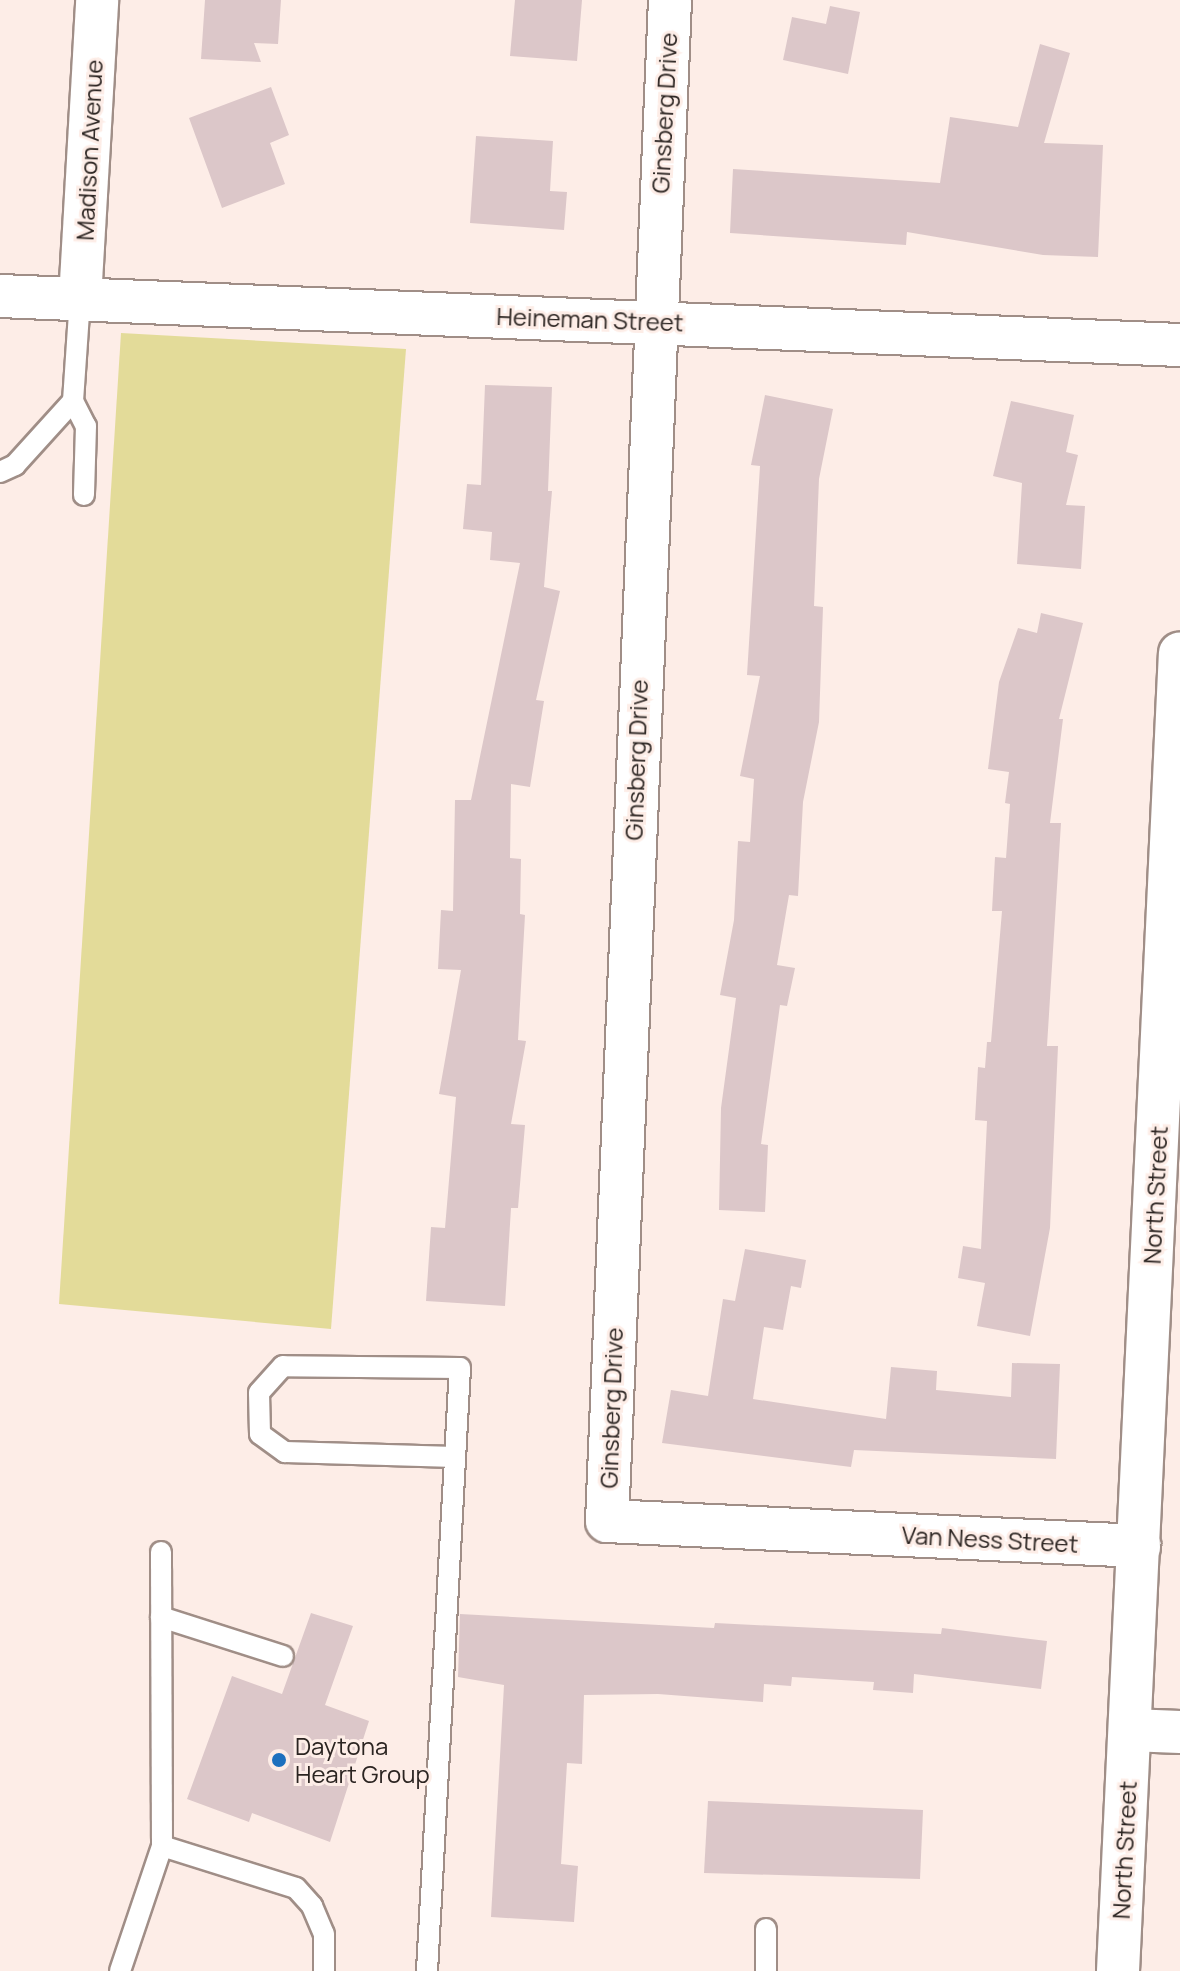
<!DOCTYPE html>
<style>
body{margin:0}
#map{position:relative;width:1180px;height:1971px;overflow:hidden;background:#fdede7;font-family:Manrope,sans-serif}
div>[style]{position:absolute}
.green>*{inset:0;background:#e3db99}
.building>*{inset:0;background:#dcc7c9}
.roads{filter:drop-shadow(2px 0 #a08e87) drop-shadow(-2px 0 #a08e87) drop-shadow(0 2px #a08e87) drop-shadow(0 -2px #a08e87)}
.lane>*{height:20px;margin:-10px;padding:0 10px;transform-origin:10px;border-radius:10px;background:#fff}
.street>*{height:42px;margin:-21px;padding:0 21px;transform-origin:21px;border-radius:21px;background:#fff}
.dots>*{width:22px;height:22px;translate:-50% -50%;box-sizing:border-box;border:4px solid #fdede7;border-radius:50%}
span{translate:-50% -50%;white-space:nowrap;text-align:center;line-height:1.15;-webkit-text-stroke:6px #fdede7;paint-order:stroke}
.street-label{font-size:24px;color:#2b2421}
.poi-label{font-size:24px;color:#2b2421}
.left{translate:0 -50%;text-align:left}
</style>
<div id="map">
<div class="green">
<div style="clip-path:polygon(121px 333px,406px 349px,331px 1329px,59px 1304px)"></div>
</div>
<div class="building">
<div style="clip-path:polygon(205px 0,281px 0,278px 44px,254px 43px,261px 62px,201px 59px)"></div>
<div style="clip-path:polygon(515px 0,582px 0,577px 61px,510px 56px)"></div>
<div style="clip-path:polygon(830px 6px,860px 12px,848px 74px,783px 60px,792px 17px,826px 24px)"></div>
<div style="clip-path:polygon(1040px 44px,1070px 53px,1044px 143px,1103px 145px,1098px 257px,1043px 255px,907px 232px,906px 245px,730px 233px,733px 169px,940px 183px,950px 117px,1018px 127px)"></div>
<div style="clip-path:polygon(271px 87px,289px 135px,270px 143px,285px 184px,222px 208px,189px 118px)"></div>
<div style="clip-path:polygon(476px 136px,553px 141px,550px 191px,567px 192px,564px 230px,470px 223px)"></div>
<div style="clip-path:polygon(485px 385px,552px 387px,548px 491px,552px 491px,544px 587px,560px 591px,536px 700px,544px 701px,530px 787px,511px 784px,510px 858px,521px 859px,520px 914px,525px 915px,518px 1040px,526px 1041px,511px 1124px,525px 1125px,518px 1208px,511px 1208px,505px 1306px,426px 1301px,431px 1227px,445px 1228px,456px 1097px,439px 1094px,461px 970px,438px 969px,441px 910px,453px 911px,455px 800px,471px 800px,520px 563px,490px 560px,492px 532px,463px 529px,467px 484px,481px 485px)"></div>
<div style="clip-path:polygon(765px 395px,833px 409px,819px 479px,814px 606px,823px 607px,819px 722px,803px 802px,798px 896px,789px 895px,777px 965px,795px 968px,787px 1006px,780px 1005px,761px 1144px,768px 1145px,765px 1212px,719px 1210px,721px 1108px,736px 998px,720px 995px,734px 920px,738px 841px,750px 842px,754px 779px,740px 776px,760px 676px,747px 675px,760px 466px,751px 465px)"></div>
<div style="clip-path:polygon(1011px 401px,1074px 415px,1066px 452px,1078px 455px,1066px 505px,1085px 506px,1081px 569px,1017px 564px,1022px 483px,993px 476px)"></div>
<div style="clip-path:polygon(1041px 613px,1083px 623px,1059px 719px,1063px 719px,1050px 823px,1061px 823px,1047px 1046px,1058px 1046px,1050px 1228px,1030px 1336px,977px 1326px,985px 1283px,958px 1278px,963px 1246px,981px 1249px,987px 1121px,975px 1120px,978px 1067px,985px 1068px,987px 1042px,991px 1042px,1002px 911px,992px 911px,995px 857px,1006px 858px,1010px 804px,1005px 803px,1009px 772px,988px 769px,999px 682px,1018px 628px,1037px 633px)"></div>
<div style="clip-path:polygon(745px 1249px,806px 1260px,801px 1288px,791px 1286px,783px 1330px,764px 1327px,753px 1399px,886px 1419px,891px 1367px,937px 1371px,936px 1390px,1011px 1397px,1012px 1363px,1060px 1364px,1056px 1459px,854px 1450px,851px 1467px,662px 1443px,671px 1390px,708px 1396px,723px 1299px,735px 1301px)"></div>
<div style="clip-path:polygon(311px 1613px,353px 1626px,325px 1705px,369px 1721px,330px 1842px,252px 1813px,249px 1822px,187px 1799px,232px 1676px,282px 1694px)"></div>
<div style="clip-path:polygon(460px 1614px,714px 1628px,715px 1623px,941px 1634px,942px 1628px,1047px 1641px,1041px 1689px,914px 1674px,913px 1693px,873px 1690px,874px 1682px,792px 1677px,791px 1686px,764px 1684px,763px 1702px,658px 1694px,584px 1695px,582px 1764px,567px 1763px,561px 1864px,578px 1866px,574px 1922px,491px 1917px,504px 1685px,458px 1677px)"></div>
<div style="clip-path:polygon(708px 1801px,923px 1810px,920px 1879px,704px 1873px)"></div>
</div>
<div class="roads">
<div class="lane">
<div style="left:73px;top:401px;width:28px;rotate:63deg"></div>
<div style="left:86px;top:426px;width:69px;rotate:91.7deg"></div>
<div style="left:0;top:472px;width:17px;rotate:-25deg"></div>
<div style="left:15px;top:465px;width:86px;rotate:-47.8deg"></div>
<div style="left:73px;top:401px;width:102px;rotate:-86.1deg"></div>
<div style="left:161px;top:1617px;width:128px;rotate:17.7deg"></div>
<div style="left:162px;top:1846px;width:140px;rotate:17.4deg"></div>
<div style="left:296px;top:1888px;width:24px;rotate:48deg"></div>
<div style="left:312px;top:1906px;width:30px;rotate:67deg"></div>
<div style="left:324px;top:1934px;width:37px;rotate:90deg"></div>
<div style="left:120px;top:1971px;width:132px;rotate:-71.4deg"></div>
<div style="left:162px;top:1846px;width:294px;rotate:-90.2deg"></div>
<div style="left:427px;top:1971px;width:604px;rotate:-86.87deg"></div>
<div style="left:460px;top:1368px;width:177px;rotate:-179.4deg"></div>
<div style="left:283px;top:1366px;width:36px;rotate:132deg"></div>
<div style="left:259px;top:1393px;width:41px;rotate:88.6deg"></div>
<div style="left:260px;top:1434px;width:31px;rotate:36deg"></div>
<div style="left:285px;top:1452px;width:170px;rotate:1.7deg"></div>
<div style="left:766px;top:1971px;width:42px;rotate:-90deg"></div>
</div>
<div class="street">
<div style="left:670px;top:0;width:1522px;rotate:92.37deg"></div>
<div style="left:607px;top:1521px;width:533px;rotate:2.69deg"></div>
<div style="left:0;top:296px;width:1181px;rotate:2.38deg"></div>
<div style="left:80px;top:299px;width:299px;rotate:-86.7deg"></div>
<div style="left:1130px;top:1730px;width:50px;rotate:2.3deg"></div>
<div style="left:1118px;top:1971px;width:1319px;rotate:-87.31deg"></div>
</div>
</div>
<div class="dots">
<div style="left:279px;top:1760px;background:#1d70be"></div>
</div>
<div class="street-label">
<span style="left:664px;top:113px;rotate:-87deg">Ginsberg Drive</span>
<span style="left:89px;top:150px;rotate:-87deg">Madison Avenue</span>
<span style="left:590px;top:319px;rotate:2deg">Heineman Street</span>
<span style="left:636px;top:760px;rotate:-88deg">Ginsberg Drive</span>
<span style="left:1155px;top:1195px;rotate:-87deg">North Street</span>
<span style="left:611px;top:1408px;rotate:-88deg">Ginsberg Drive</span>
<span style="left:990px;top:1539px;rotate:3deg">Van Ness Street</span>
<span style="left:1124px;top:1850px;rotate:-87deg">North Street</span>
</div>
<div class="poi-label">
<span class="left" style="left:295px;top:1760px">Daytona<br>Heart Group</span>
</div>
</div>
